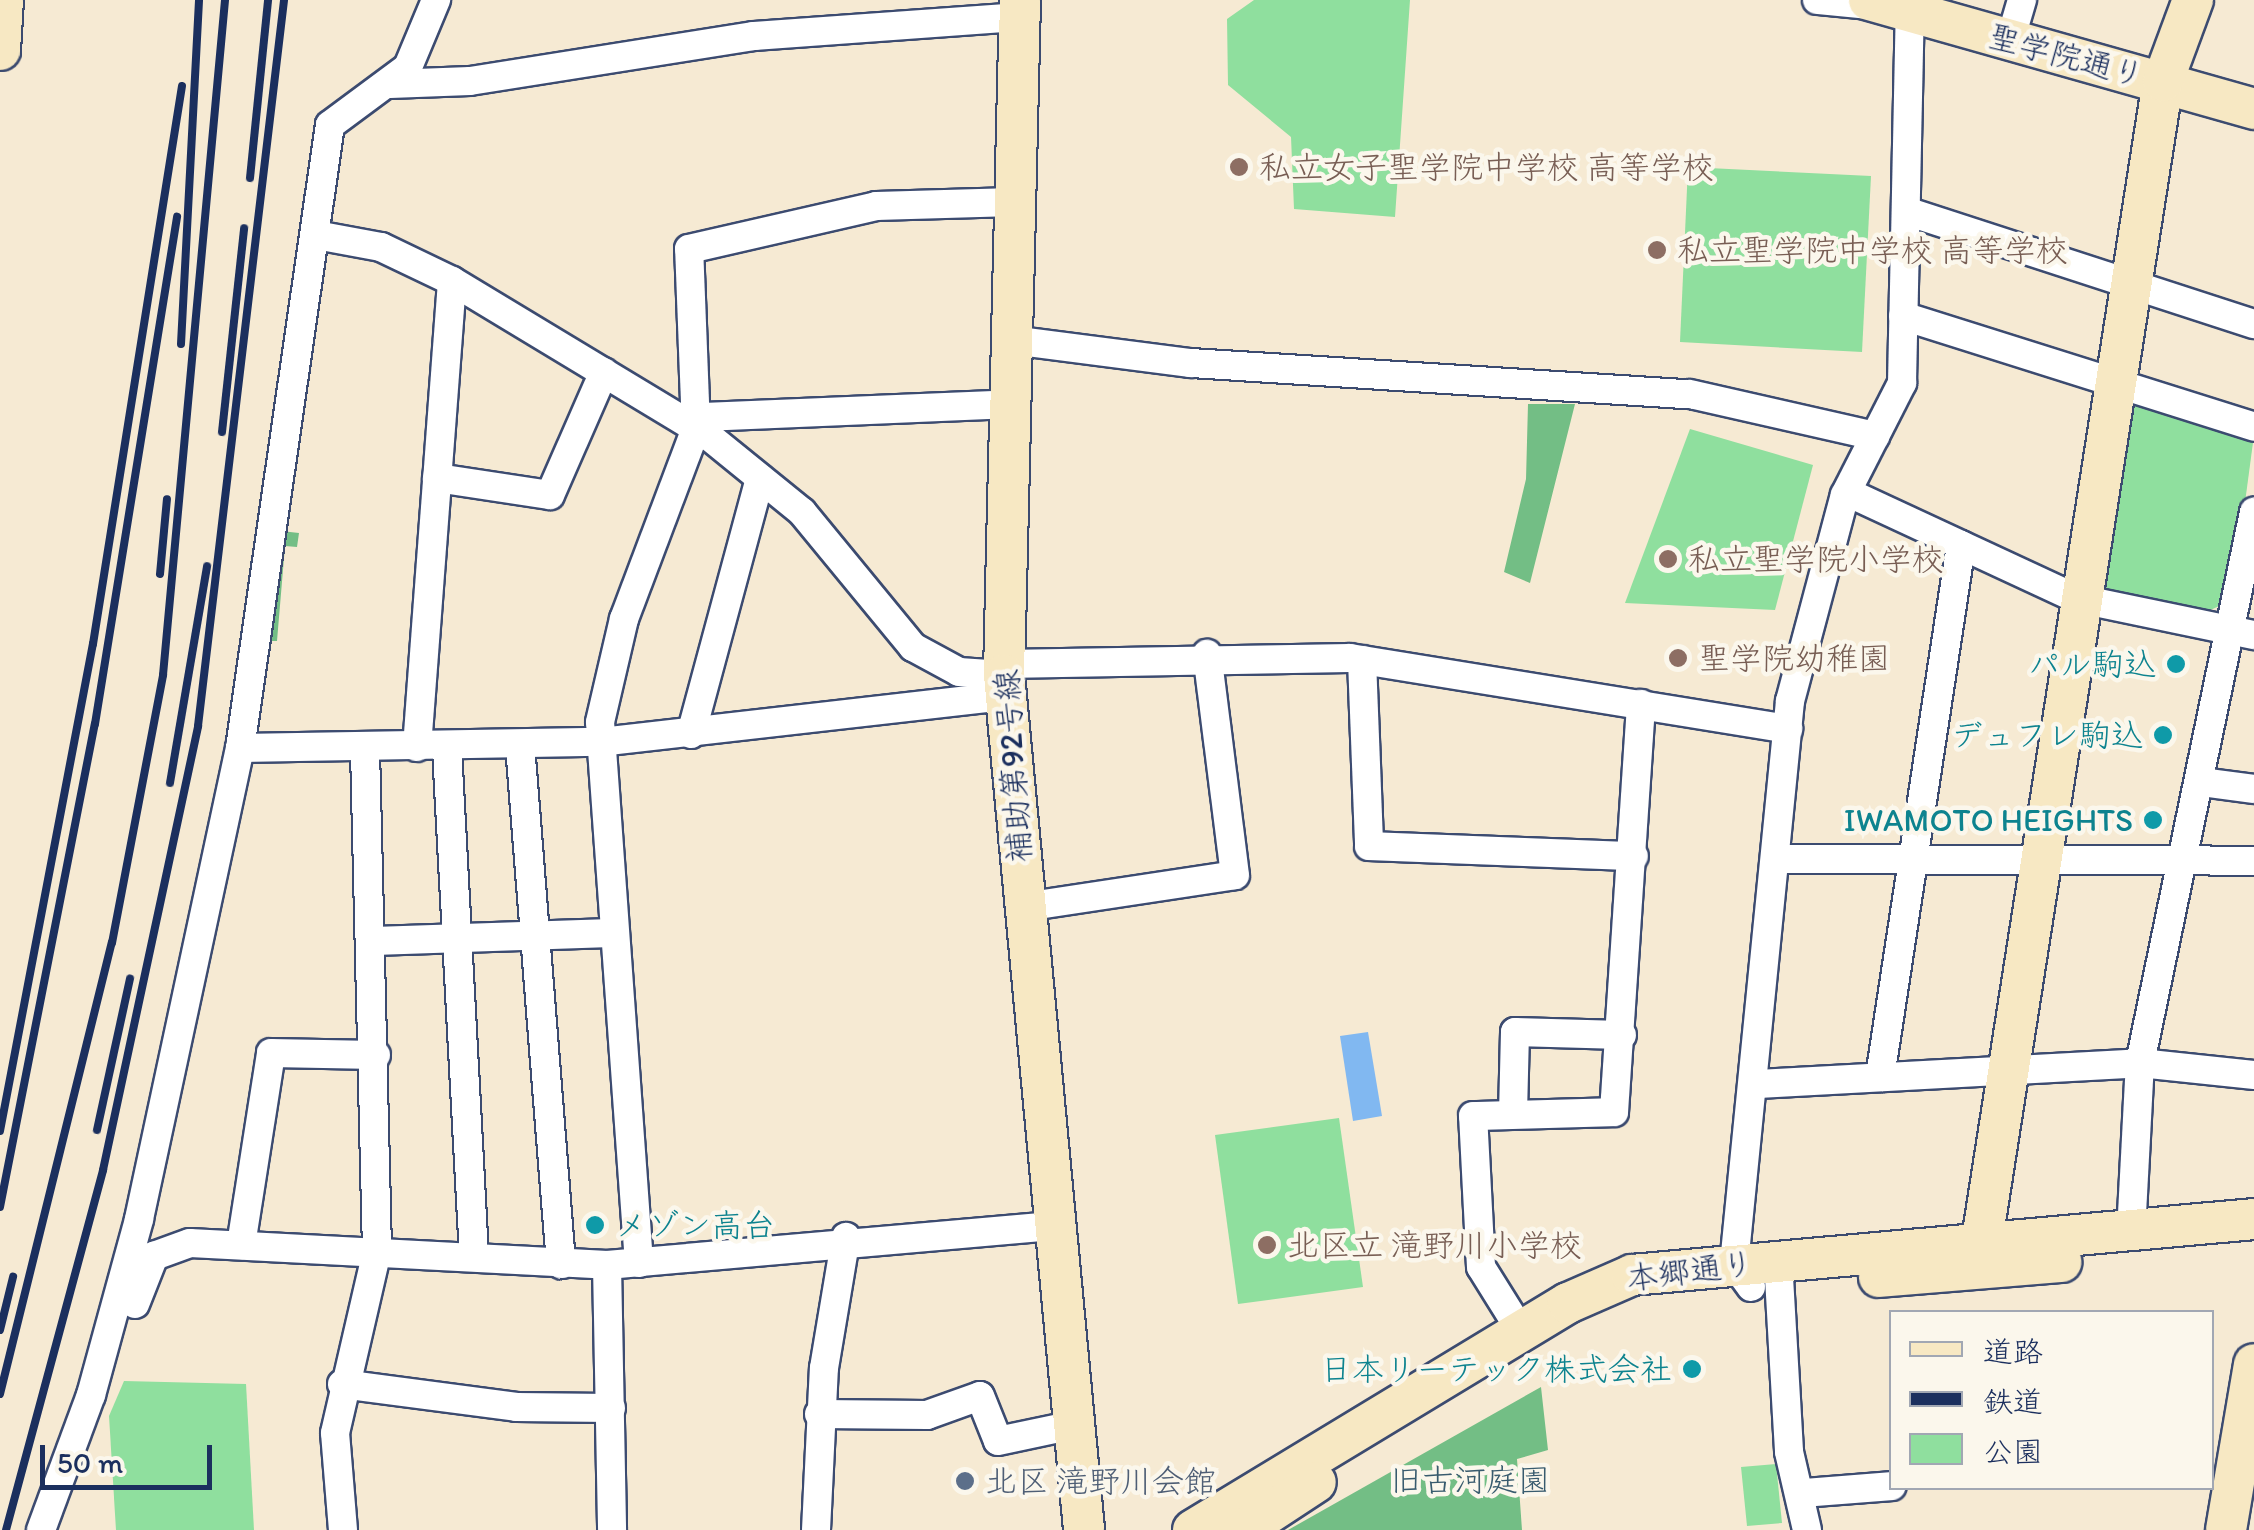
<!DOCTYPE html>
<meta charset="utf-8">
<style>
body{margin:0}
#map{position:relative;width:2254px;height:1530px;overflow:hidden;background:#f6ead3;font-family:Itim,"Klee One",sans-serif}
div>[style]{position:absolute}
.green>*{inset:0;background:#8fdf9e}
.forest>*{inset:0;background:#73be85}
.water>*{inset:0;background:#81b8f1}
.roads{filter:drop-shadow(2px 0 #3c4b70) drop-shadow(-2px 0 #3c4b70) drop-shadow(0 2px #3c4b70) drop-shadow(0 -2px #3c4b70)}
.street>*{height:28px;margin:-14px;padding:0 14px;transform-origin:14px;border-radius:14px;background:#fff}
.secondary>*{height:40px;margin:-20px;padding:0 20px;transform-origin:20px;border-radius:20px;background:#f7e8c3}
.rail>*{height:8px;margin:-4px;padding:0 4px;transform-origin:4px;border-radius:4px;background:#1b2f5e}
.dots>*{width:28px;height:28px;translate:-50% -50%;box-sizing:border-box;border:5px solid #fbf7ec;border-radius:50%}
span{translate:-50% -50%;white-space:nowrap;text-align:center;line-height:1.15;-webkit-text-stroke:9px #fbf7ec;paint-order:stroke}
.street-label{font-size:32px;color:#1b2f5e}
.education-label{font-size:32px;color:#785e54}
.left{translate:0 -50%;text-align:left}
.culture-label{font-size:32px;color:#0d838f}
.right{translate:-100% -50%;text-align:right}
.park-label{font-size:32px;color:#385b6e}
.service-label{font-size:32px;color:#4e5e75}
.legend{position:absolute;left:1889px;top:1310px;width:325px;height:180px;box-sizing:border-box;background:#fbf7ec;border:2px solid #a1a7b3;margin:0;padding:12px 18px;list-style:none;font-size:30px;color:#1b2f5e}
.legend li{display:flex;align-items:center;gap:20px;height:50px}
.legend b{width:50px;border:2px solid #a1a7b3}
.scale{position:absolute;left:40px;top:1445px;width:172px;height:45px;box-sizing:border-box;border:5px solid #1b2f5e;border-top:0;padding-left:12px;font-size:30px;line-height:35px;white-space:nowrap;color:#1b2f5e;-webkit-text-stroke:8px #fbf7ec;paint-order:stroke}
</style>
<div id="map">
<div class="green">
<div style="clip-path:polygon(1254px 0,1410px 0,1395px 217px,1294px 209px,1291px 137px,1228px 85px,1227px 19px)"></div>
<div style="clip-path:polygon(1688px 167px,1871px 176px,1862px 352px,1680px 342px)"></div>
<div style="clip-path:polygon(2126px 396px,2254px 435px,2232px 600px,2202px 614px,2108px 597px,2099px 581px)"></div>
<div style="clip-path:polygon(1690px 429px,1813px 465px,1775px 610px,1625px 603px)"></div>
<div style="clip-path:polygon(1339px 1118px,1363px 1287px,1238px 1304px,1215px 1135px)"></div>
<div style="clip-path:polygon(124px 1381px,246px 1384px,254px 1530px,116px 1530px,109px 1416px)"></div>
<div style="clip-path:polygon(1776px 1464px,1782px 1523px,1747px 1526px,1741px 1467px)"></div>
</div>
<div class="forest">
<div style="clip-path:polygon(1528px 404px,1575px 404px,1530px 583px,1504px 572px,1526px 479px)"></div>
<div style="clip-path:polygon(281px 531px,299px 533px,297px 547px,285px 546px,277px 641px,263px 641px)"></div>
<div style="clip-path:polygon(1541px 1387px,1548px 1450px,1517px 1459px,1522px 1530px,1288px 1530px)"></div>
</div>
<div class="water">
<div style="clip-path:polygon(1368px 1032px,1382px 1116px,1353px 1121px,1340px 1036px)"></div>
</div>
<div class="roads">
<div class="street">
<div style="left:1817px;top:0;width:52px;rotate:5.5deg"></div>
<div style="left:2010px;top:41px;width:43px;rotate:-73.7deg"></div>
<div style="left:390px;top:84px;width:80px;rotate:-2.1deg"></div>
<div style="left:470px;top:81px;width:288px;rotate:-9deg"></div>
<div style="left:754px;top:36px;width:267px;rotate:-4.1deg"></div>
<div style="left:1906px;top:211px;width:366px;rotate:18deg"></div>
<div style="left:316px;top:235px;width:66px;rotate:10.5deg"></div>
<div style="left:381px;top:247px;width:79px;rotate:25.6deg"></div>
<div style="left:452px;top:281px;width:297px;rotate:31.1deg"></div>
<div style="left:706px;top:434px;width:124px;rotate:39.1deg"></div>
<div style="left:802px;top:512px;width:175px;rotate:50.6deg"></div>
<div style="left:913px;top:647px;width:52px;rotate:28.5deg"></div>
<div style="left:959px;top:672px;width:45px;rotate:3.8deg"></div>
<div style="left:1903px;top:316px;width:368px;rotate:17.5deg"></div>
<div style="left:1011px;top:340px;width:181px;rotate:7.3deg"></div>
<div style="left:1191px;top:363px;width:500px;rotate:3.6deg"></div>
<div style="left:1690px;top:394px;width:190px;rotate:12.8deg"></div>
<div style="left:681px;top:418px;width:329px;rotate:-2.4deg"></div>
<div style="left:437px;top:478px;width:114px;rotate:8.6deg"></div>
<div style="left:550px;top:495px;width:134px;rotate:-66.3deg"></div>
<div style="left:1847px;top:492px;width:251px;rotate:24.9deg"></div>
<div style="left:2075px;top:598px;width:183px;rotate:11.7deg"></div>
<div style="left:1362px;top:660px;width:186px;rotate:87.8deg"></div>
<div style="left:1369px;top:846px;width:265px;rotate:2.2deg"></div>
<div style="left:1004px;top:664px;width:346px;rotate:-1deg"></div>
<div style="left:1350px;top:658px;width:444px;rotate:9.2deg"></div>
<div style="left:691px;top:734px;width:265px;rotate:-74.9deg"></div>
<div style="left:520px;top:745px;width:521px;rotate:85.48deg"></div>
<div style="left:417px;top:747px;width:467px;rotate:-85.7deg"></div>
<div style="left:240px;top:748px;width:360px;rotate:-1deg"></div>
<div style="left:600px;top:742px;width:408px;rotate:-6.5deg"></div>
<div style="left:447px;top:749px;width:508px;rotate:86.95deg"></div>
<div style="left:2201px;top:782px;width:53px;rotate:7.5deg"></div>
<div style="left:1778px;top:859px;width:476px;rotate:0.2deg"></div>
<div style="left:1024px;top:907px;width:213px;rotate:-8.6deg"></div>
<div style="left:1235px;top:875px;width:223px;rotate:-97.2deg"></div>
<div style="left:373px;top:941px;width:239px;rotate:-1.9deg"></div>
<div style="left:1880px;top:1077px;width:538px;rotate:-81.34deg"></div>
<div style="left:1758px;top:1084px;width:383px;rotate:-3.1deg"></div>
<div style="left:2140px;top:1063px;width:115px;rotate:6deg"></div>
<div style="left:1513px;top:1114px;width:82px;rotate:-88.6deg"></div>
<div style="left:1515px;top:1032px;width:107px;rotate:1.6deg"></div>
<div style="left:2131px;top:1233px;width:170px;rotate:-87deg"></div>
<div style="left:2140px;top:1063px;width:563px;rotate:-78.31deg"></div>
<div style="left:241px;top:1245px;width:194px;rotate:-81.1deg"></div>
<div style="left:271px;top:1053px;width:105px;rotate:1.1deg"></div>
<div style="left:1778px;top:1260px;width:192px;rotate:86.7deg"></div>
<div style="left:1789px;top:1452px;width:80px;rotate:77deg"></div>
<div style="left:639px;top:1263px;width:542px;rotate:-94.12deg"></div>
<div style="left:600px;top:722px;width:106px;rotate:-76.9deg"></div>
<div style="left:624px;top:619px;width:204px;rotate:-69.3deg"></div>
<div style="left:696px;top:428px;width:179px;rotate:-92.2deg"></div>
<div style="left:689px;top:249px;width:192px;rotate:-12.9deg"></div>
<div style="left:876px;top:206px;width:138px;rotate:-1.7deg"></div>
<div style="left:607px;top:1265px;width:265px;rotate:88.9deg"></div>
<div style="left:1751px;top:1287px;width:29px;rotate:-126deg"></div>
<div style="left:1734px;top:1264px;width:566px;rotate:-84.32deg"></div>
<div style="left:1790px;top:701px;width:213px;rotate:-75.1deg"></div>
<div style="left:1845px;top:495px;width:126px;rotate:-63deg"></div>
<div style="left:1902px;top:383px;width:367px;rotate:-88.8deg"></div>
<div style="left:135px;top:1304px;width:52px;rotate:-68.4deg"></div>
<div style="left:154px;top:1256px;width:38px;rotate:-20deg"></div>
<div style="left:190px;top:1243px;width:418px;rotate:3deg"></div>
<div style="left:607px;top:1265px;width:450px;rotate:-5deg"></div>
<div style="left:1521px;top:1331px;width:75px;rotate:-122deg"></div>
<div style="left:1481px;top:1267px;width:151px;rotate:-93deg"></div>
<div style="left:1473px;top:1116px;width:141px;rotate:-1.6deg"></div>
<div style="left:1614px;top:1112px;width:409px;rotate:-86.2deg"></div>
<div style="left:342px;top:1384px;width:176px;rotate:7.5deg"></div>
<div style="left:516px;top:1407px;width:95px;rotate:0.6deg"></div>
<div style="left:819px;top:1414px;width:108px;rotate:0.5deg"></div>
<div style="left:927px;top:1415px;width:56px;rotate:-19.7deg"></div>
<div style="left:980px;top:1396px;width:48px;rotate:68.2deg"></div>
<div style="left:998px;top:1441px;width:78px;rotate:-11.9deg"></div>
<div style="left:1803px;top:1493px;width:89px;rotate:-4.5deg"></div>
<div style="left:41px;top:1530px;width:144px;rotate:-69.7deg"></div>
<div style="left:91px;top:1395px;width:182px;rotate:-74.7deg"></div>
<div style="left:139px;top:1219px;width:482px;rotate:-77.9deg"></div>
<div style="left:240px;top:748px;width:629px;rotate:-81.78deg"></div>
<div style="left:330px;top:125px;width:97px;rotate:-36.6deg"></div>
<div style="left:408px;top:67px;width:73px;rotate:-67.3deg"></div>
<div style="left:343px;top:1530px;width:97px;rotate:-94.7deg"></div>
<div style="left:335px;top:1433px;width:187px;rotate:-77deg"></div>
<div style="left:377px;top:1251px;width:503px;rotate:-91.37deg"></div>
<div style="left:816px;top:1530px;width:162px;rotate:-87.2deg"></div>
<div style="left:824px;top:1368px;width:133px;rotate:-80.5deg"></div>
</div>
<div class="secondary">
<div style="left:1020px;top:0;width:675px;rotate:91.36deg"></div>
<div style="left:1004px;top:675px;width:859px;rotate:84.65deg"></div>
<div style="left:1869px;top:0;width:400px;rotate:15.8deg"></div>
<div style="left:0;top:50px;width:50px;rotate:-86.6deg"></div>
<div style="left:1982px;top:1240px;width:1173px;rotate:-81.12deg"></div>
<div style="left:2163px;top:81px;width:86px;rotate:-69.7deg"></div>
<div style="left:1879px;top:1277px;width:183px;rotate:-4.7deg"></div>
<div style="left:1193px;top:1530px;width:438px;rotate:-31.2deg"></div>
<div style="left:1568px;top:1303px;width:70px;rotate:-23.6deg"></div>
<div style="left:1632px;top:1275px;width:625px;rotate:-5.14deg"></div>
<div style="left:1243px;top:1530px;width:87px;rotate:-33.3deg"></div>
<div style="left:2226px;top:1530px;width:168px;rotate:-80.4deg"></div>
</div>
</div>
<div class="rail">
<div style="left:250px;top:178px;width:179px;rotate:-84.2deg"></div>
<div style="left:181px;top:344px;width:344px;rotate:-87deg"></div>
<div style="left:222px;top:432px;width:205px;rotate:-83.8deg"></div>
<div style="left:160px;top:574px;width:75px;rotate:-84.7deg"></div>
<div style="left:170px;top:783px;width:220px;rotate:-80.3deg"></div>
<div style="left:97px;top:1130px;width:155px;rotate:-77.7deg"></div>
<div style="left:0;top:1131px;width:496px;rotate:-79.2deg"></div>
<div style="left:93px;top:644px;width:565px;rotate:-80.94deg"></div>
<div style="left:0;top:1207px;width:492px;rotate:-78.9deg"></div>
<div style="left:95px;top:724px;width:514px;rotate:-80.81deg"></div>
<div style="left:0;top:1330px;width:55px;rotate:-76.2deg"></div>
<div style="left:0;top:1394px;width:465px;rotate:-76.1deg"></div>
<div style="left:112px;top:943px;width:273px;rotate:-79.2deg"></div>
<div style="left:163px;top:675px;width:678px;rotate:-84.75deg"></div>
<div style="left:6px;top:1530px;width:373px;rotate:-74.9deg"></div>
<div style="left:103px;top:1170px;width:454px;rotate:-77.9deg"></div>
<div style="left:198px;top:726px;width:731px;rotate:-83.24deg"></div>
</div>
<div class="dots">
<div style="left:1239px;top:167px;background:#8d6e63"></div>
<div style="left:1657px;top:250px;background:#8d6e63"></div>
<div style="left:1668px;top:559px;background:#8d6e63"></div>
<div style="left:1678px;top:658px;background:#8d6e63"></div>
<div style="left:2176px;top:664px;background:#0f9aa8"></div>
<div style="left:2163px;top:735px;background:#0f9aa8"></div>
<div style="left:2153px;top:820px;background:#0f9aa8"></div>
<div style="left:595px;top:1225px;background:#0f9aa8"></div>
<div style="left:1267px;top:1245px;background:#8d6e63"></div>
<div style="left:1692px;top:1369px;background:#0f9aa8"></div>
<div style="left:965px;top:1481px;background:#5c6f8a"></div>
</div>
<div class="street-label">
<span style="left:2066px;top:56px;rotate:15deg">聖学院通り</span>
<span style="left:1013px;top:766px;rotate:-94deg">補助第92号線</span>
<span style="left:1690px;top:1271px;rotate:-7deg">本郷通り</span>
</div>
<div class="education-label">
<span class="left" style="left:1259px;top:167px">私立女子聖学院中学校 高等学校</span>
<span class="left" style="left:1677px;top:250px">私立聖学院中学校 高等学校</span>
<span class="left" style="left:1688px;top:559px">私立聖学院小学校</span>
<span class="left" style="left:1698px;top:658px">聖学院幼稚園</span>
<span class="left" style="left:1287px;top:1245px">北区立 滝野川小学校</span>
</div>
<div class="culture-label">
<span class="right" style="left:2156px;top:664px">パル駒込</span>
<span class="right" style="left:2143px;top:735px">デュフレ駒込</span>
<span class="right" style="left:2133px;top:820px">IWAMOTO HEIGHTS</span>
<span class="left" style="left:615px;top:1225px">メゾン高台</span>
<span class="right" style="left:1672px;top:1369px">日本リーテック株式会社</span>
</div>
<div class="park-label">
<span style="left:1470px;top:1480px">旧古河庭園</span>
</div>
<div class="service-label">
<span class="left" style="left:985px;top:1481px">北区 滝野川会館</span>
</div>
<ul class="legend">
<li><b style="height:12px;background:#f7e8c3"></b>道路</li>
<li><b style="height:12px;background:#1b2f5e"></b>鉄道</li>
<li><b style="height:28px;background:#8fdf9e"></b>公園</li>
</ul>
<div class="scale">50 m</div>
</div>
